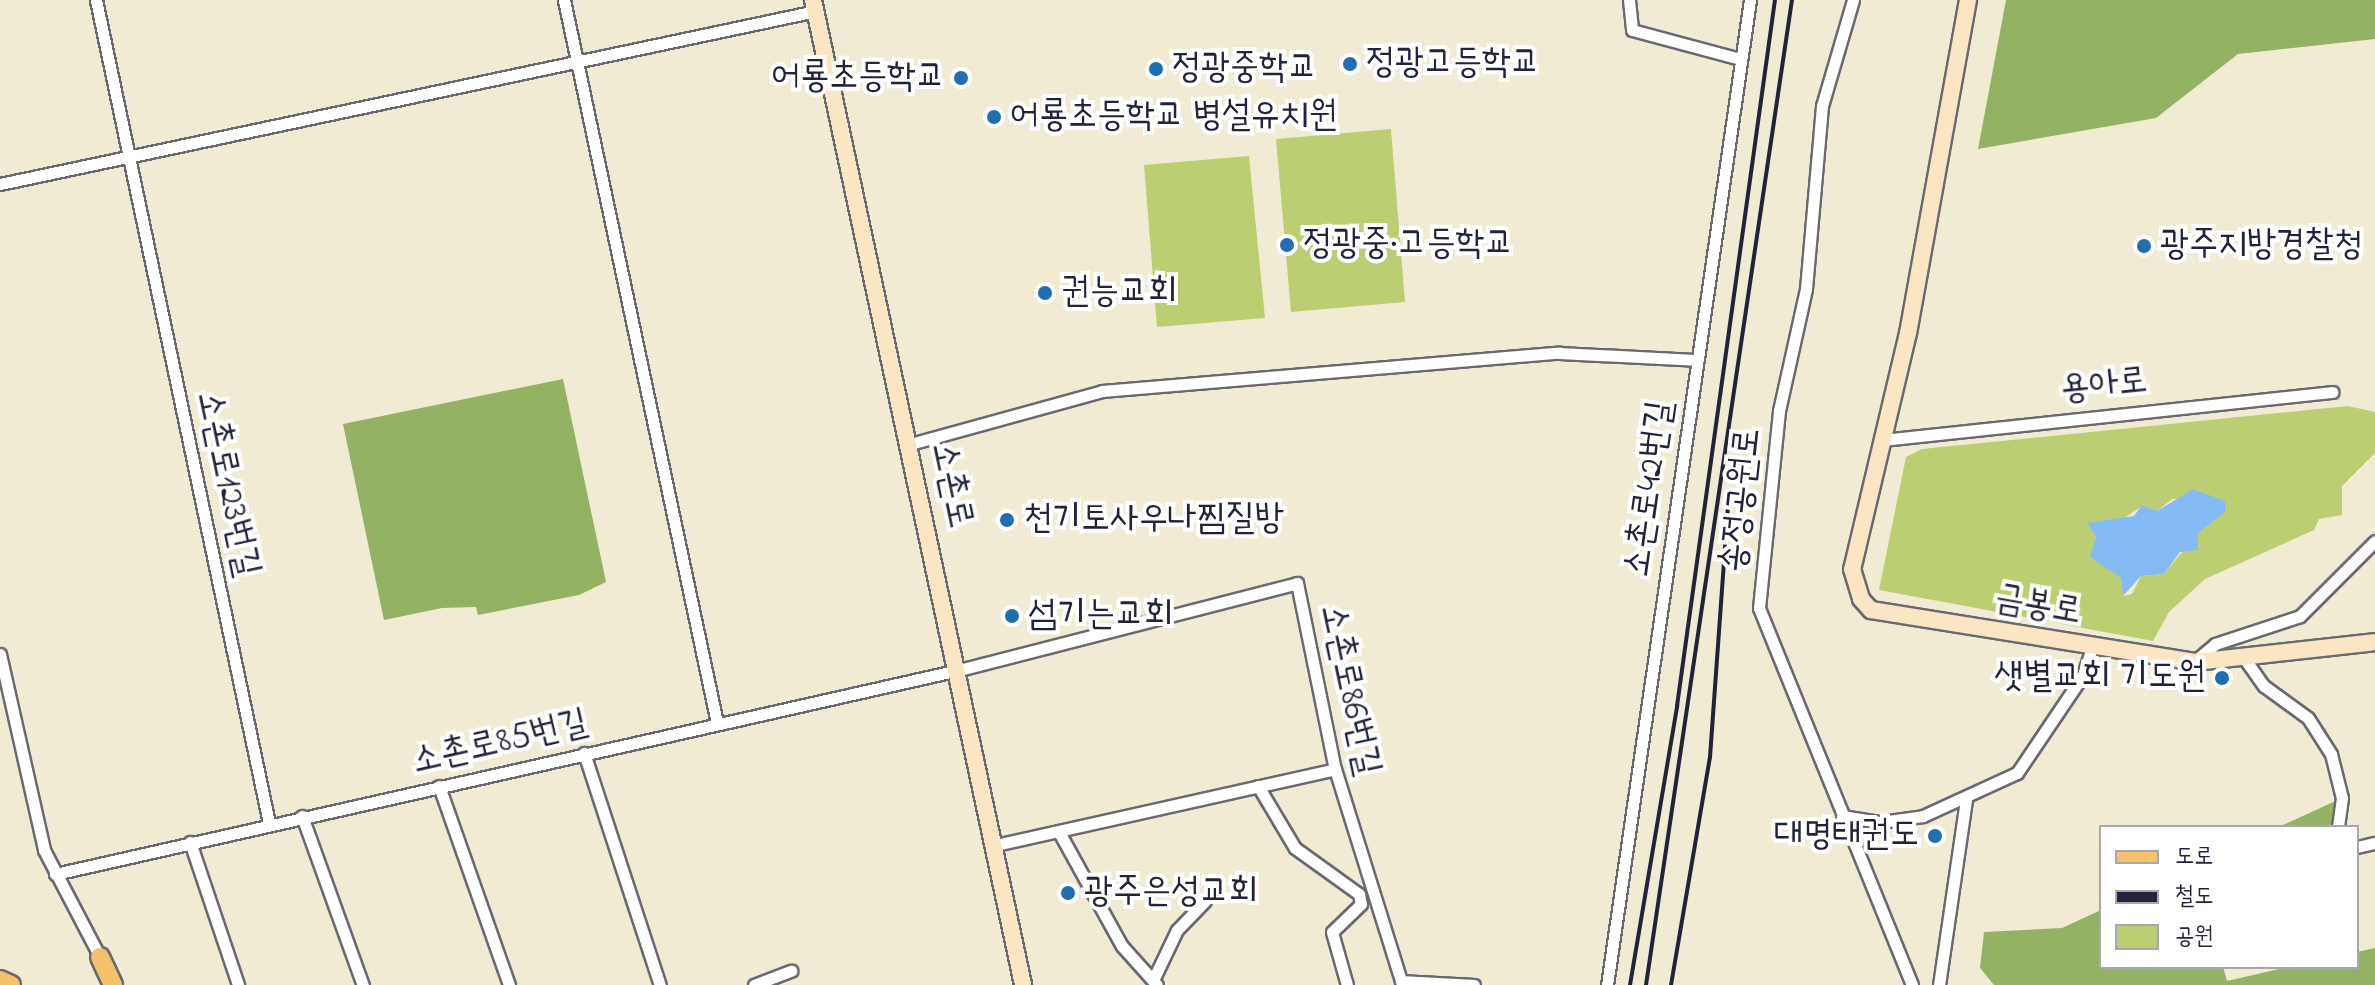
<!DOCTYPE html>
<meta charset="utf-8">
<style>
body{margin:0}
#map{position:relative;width:2375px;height:985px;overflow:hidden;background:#f1ebd3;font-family:"Indie Flower","Poor Story",sans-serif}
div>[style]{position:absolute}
.green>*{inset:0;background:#bbcf72}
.forest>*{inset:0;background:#94b264}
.water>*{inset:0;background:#84bbf4}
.roads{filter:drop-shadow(2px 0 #6a6870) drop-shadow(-2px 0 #6a6870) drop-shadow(0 2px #6a6870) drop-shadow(0 -2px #6a6870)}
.street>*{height:11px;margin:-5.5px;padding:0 5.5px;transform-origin:5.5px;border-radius:5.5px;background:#fff}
.secondary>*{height:16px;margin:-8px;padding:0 8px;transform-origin:8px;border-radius:8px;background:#fbe6c4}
.primary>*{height:18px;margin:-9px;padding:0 9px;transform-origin:9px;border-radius:9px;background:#f6c16b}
.rail>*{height:4px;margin:-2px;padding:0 2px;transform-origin:2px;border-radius:2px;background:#22223b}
.dots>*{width:22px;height:22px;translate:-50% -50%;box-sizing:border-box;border:4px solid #fff;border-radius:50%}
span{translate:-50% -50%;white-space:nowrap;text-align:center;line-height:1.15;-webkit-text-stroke:8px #fff;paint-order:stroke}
.poi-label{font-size:36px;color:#22223b}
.left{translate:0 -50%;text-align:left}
.right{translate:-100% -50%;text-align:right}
.street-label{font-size:36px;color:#22223b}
.legend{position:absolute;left:2099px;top:825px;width:260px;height:144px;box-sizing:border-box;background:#fff;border:2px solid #a7a7b1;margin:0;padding:10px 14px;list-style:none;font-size:24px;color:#22223b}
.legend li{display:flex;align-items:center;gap:16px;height:40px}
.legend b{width:40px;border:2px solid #a7a7b1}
</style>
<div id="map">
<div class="green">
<div style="clip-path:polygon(1391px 129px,1405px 302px,1291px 312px,1276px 139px)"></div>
<div style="clip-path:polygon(1249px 156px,1265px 318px,1157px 327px,1144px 165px)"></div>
<div style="clip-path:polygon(evenodd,2348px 406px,2375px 412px,2375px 453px,2342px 486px,2342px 515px,2319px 519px,2314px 530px,2205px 579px,2169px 612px,2153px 641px,1879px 590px,1906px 457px,1922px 449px,2348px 406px,2209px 496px,2225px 501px,2224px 512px,2204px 525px,2164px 574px,2141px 576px,2132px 594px,2123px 596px,2122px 578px,2091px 557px,2096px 537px,2142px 506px,2157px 511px,2172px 499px,2209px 496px)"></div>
</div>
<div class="forest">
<div style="clip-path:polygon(2006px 0,2375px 0,2375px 39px,2238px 54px,2156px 118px,1978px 149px)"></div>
<div style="clip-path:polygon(563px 379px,606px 582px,579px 595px,478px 615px,476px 607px,442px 608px,384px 620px,343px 424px)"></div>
<div style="clip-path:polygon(2342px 798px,2338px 827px,2279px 827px)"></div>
<div style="clip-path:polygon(2101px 910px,2101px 967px,2223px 967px,2227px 981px,2288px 967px,2357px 967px,2357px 952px,2375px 948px,2375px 985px,1994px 985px,1980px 968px,1984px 932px,2062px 928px)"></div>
</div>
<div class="water">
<div style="clip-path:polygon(2193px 489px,2225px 501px,2225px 512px,2198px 533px,2198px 550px,2180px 552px,2164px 574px,2141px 576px,2123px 596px,2121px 578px,2090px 557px,2096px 537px,2087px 523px,2134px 516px,2142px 505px,2157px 511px)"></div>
</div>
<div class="roads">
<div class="street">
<div style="left:96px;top:0;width:841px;rotate:78.13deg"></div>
<div style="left:564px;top:0;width:739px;rotate:78.05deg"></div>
<div style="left:1629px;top:0;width:30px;rotate:84deg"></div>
<div style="left:1632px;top:30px;width:112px;rotate:15deg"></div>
<div style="left:1853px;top:0;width:110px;rotate:106.3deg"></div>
<div style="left:1822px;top:106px;width:184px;rotate:95deg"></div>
<div style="left:1806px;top:289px;width:125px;rotate:102.5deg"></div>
<div style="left:1779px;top:411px;width:198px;rotate:95.8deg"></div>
<div style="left:1759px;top:608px;width:407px;rotate:67.9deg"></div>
<div style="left:0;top:184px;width:834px;rotate:-11.97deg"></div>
<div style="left:1883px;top:440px;width:452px;rotate:-6.1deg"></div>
<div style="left:910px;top:444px;width:199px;rotate:-15.4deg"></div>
<div style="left:1102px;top:391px;width:459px;rotate:-4.8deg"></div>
<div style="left:1559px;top:353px;width:136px;rotate:2.9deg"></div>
<div style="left:0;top:654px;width:201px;rotate:77.3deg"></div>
<div style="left:44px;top:850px;width:125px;rotate:62.4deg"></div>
<div style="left:2242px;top:655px;width:38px;rotate:55deg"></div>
<div style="left:2264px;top:686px;width:54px;rotate:36deg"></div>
<div style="left:2308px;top:718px;width:43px;rotate:57.4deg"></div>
<div style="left:2331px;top:754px;width:45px;rotate:76deg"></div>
<div style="left:2342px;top:798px;width:29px;rotate:98deg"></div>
<div style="left:2195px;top:661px;width:26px;rotate:-40deg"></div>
<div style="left:2215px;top:644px;width:89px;rotate:-18.2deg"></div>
<div style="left:2300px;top:616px;width:106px;rotate:-45deg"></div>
<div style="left:584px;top:753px;width:244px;rotate:71.9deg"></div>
<div style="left:439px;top:786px;width:211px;rotate:70.6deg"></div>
<div style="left:1258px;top:786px;width:72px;rotate:59.2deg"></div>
<div style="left:1295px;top:848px;width:79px;rotate:35.7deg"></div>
<div style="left:1359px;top:894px;width:10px;rotate:79deg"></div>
<div style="left:1361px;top:904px;width:40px;rotate:136deg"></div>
<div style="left:1332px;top:932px;width:55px;rotate:74.2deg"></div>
<div style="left:302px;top:816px;width:180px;rotate:70.2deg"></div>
<div style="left:1842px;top:816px;width:39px;rotate:9deg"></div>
<div style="left:1881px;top:822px;width:42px;rotate:-8.1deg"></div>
<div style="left:1923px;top:816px;width:103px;rotate:-24.6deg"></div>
<div style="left:2017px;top:773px;width:118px;rotate:-56deg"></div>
<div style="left:2083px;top:675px;width:28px;rotate:-72deg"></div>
<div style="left:1059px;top:832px;width:130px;rotate:61.1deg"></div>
<div style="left:1122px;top:946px;width:52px;rotate:48.1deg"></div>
<div style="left:190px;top:842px;width:151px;rotate:71.4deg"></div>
<div style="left:996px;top:845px;width:347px;rotate:-12.6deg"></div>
<div style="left:2357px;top:847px;width:18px;rotate:-13deg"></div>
<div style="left:55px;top:874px;width:927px;rotate:-12.72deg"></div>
<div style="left:959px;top:670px;width:349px;rotate:-14.4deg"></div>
<div style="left:1297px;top:583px;width:190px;rotate:78.5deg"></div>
<div style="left:1335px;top:769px;width:222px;rotate:72.7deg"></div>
<div style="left:1401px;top:981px;width:73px;rotate:3.1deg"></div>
<div style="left:1154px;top:978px;width:53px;rotate:-64.4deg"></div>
<div style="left:1177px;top:930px;width:40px;rotate:-46deg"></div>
<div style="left:754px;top:985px;width:40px;rotate:-21deg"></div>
<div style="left:1607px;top:985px;width:995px;rotate:-81.74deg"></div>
<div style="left:1939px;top:985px;width:187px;rotate:-81.7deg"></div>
</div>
<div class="secondary">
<div style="left:813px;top:0;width:1007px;rotate:77.96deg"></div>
<div style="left:1968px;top:0;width:338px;rotate:100.2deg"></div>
<div style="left:1908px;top:333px;width:243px;rotate:103.3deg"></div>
<div style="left:1852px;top:569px;width:31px;rotate:73deg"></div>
<div style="left:1861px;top:599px;width:15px;rotate:48deg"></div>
<div style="left:1871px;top:610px;width:328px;rotate:9.1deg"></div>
<div style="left:2195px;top:662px;width:181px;rotate:-6.3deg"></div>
</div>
<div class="primary">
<div style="left:100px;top:957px;width:31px;rotate:65deg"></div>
<div style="left:0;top:980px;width:12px;rotate:24deg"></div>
</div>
</div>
<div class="rail">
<div style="left:1630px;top:985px;width:283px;rotate:-80.4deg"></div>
<div style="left:1677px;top:706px;width:713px;rotate:-82.1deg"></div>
<div style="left:1646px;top:985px;width:996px;rotate:-81.57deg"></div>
<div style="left:1671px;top:985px;width:231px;rotate:-80.3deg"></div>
<div style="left:1710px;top:757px;width:252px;rotate:-85.9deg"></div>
</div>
<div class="dots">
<div style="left:1350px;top:64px;background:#1f6fb2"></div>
<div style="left:1156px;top:69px;background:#1f6fb2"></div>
<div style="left:961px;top:78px;background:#1f6fb2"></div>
<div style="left:994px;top:117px;background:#1f6fb2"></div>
<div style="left:1287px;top:245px;background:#1f6fb2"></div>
<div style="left:2144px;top:246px;background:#1f6fb2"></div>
<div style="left:1045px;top:293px;background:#1f6fb2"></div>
<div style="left:1007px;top:520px;background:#1f6fb2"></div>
<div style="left:1012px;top:616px;background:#1f6fb2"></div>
<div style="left:2222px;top:678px;background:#1f6fb2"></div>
<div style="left:1935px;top:836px;background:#1f6fb2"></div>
<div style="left:1068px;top:893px;background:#1f6fb2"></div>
</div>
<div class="poi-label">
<span class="left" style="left:1366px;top:64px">정광고등학교</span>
<span class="left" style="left:1172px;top:69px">정광중학교</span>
<span class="right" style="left:945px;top:78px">어룡초등학교</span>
<span class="left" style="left:1010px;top:117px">어룡초등학교 병설유치원</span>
<span class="left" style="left:1303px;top:245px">정광중·고등학교</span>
<span class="left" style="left:2160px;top:246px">광주지방경찰청</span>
<span class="left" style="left:1061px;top:293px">권능교회</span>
<span class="left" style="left:1023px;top:520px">천기토사우나찜질방</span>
<span class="left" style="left:1028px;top:616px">섬기는교회</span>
<span class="right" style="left:2206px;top:678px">샛별교회 기도원</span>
<span class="right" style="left:1919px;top:836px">대명태권도</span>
<span class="left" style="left:1084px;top:893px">광주은성교회</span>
</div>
<div class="street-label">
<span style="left:2104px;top:386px;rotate:-6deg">용아로</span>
<span style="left:227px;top:484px;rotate:78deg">소촌로123번길</span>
<span style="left:951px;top:485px;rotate:78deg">소촌로</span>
<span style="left:1650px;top:489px;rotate:-82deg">소촌로42번길</span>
<span style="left:1742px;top:500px;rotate:-84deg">송정공원로</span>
<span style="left:2038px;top:606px;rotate:10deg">금봉로</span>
<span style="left:1349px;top:690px;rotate:78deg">소촌로86번길</span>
<span style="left:500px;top:743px;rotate:-13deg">소촌로85번길</span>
</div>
<ul class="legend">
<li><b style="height:10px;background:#f6c16b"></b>도로</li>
<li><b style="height:10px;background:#22223b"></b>철도</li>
<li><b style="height:22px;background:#bbcf72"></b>공원</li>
</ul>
</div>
